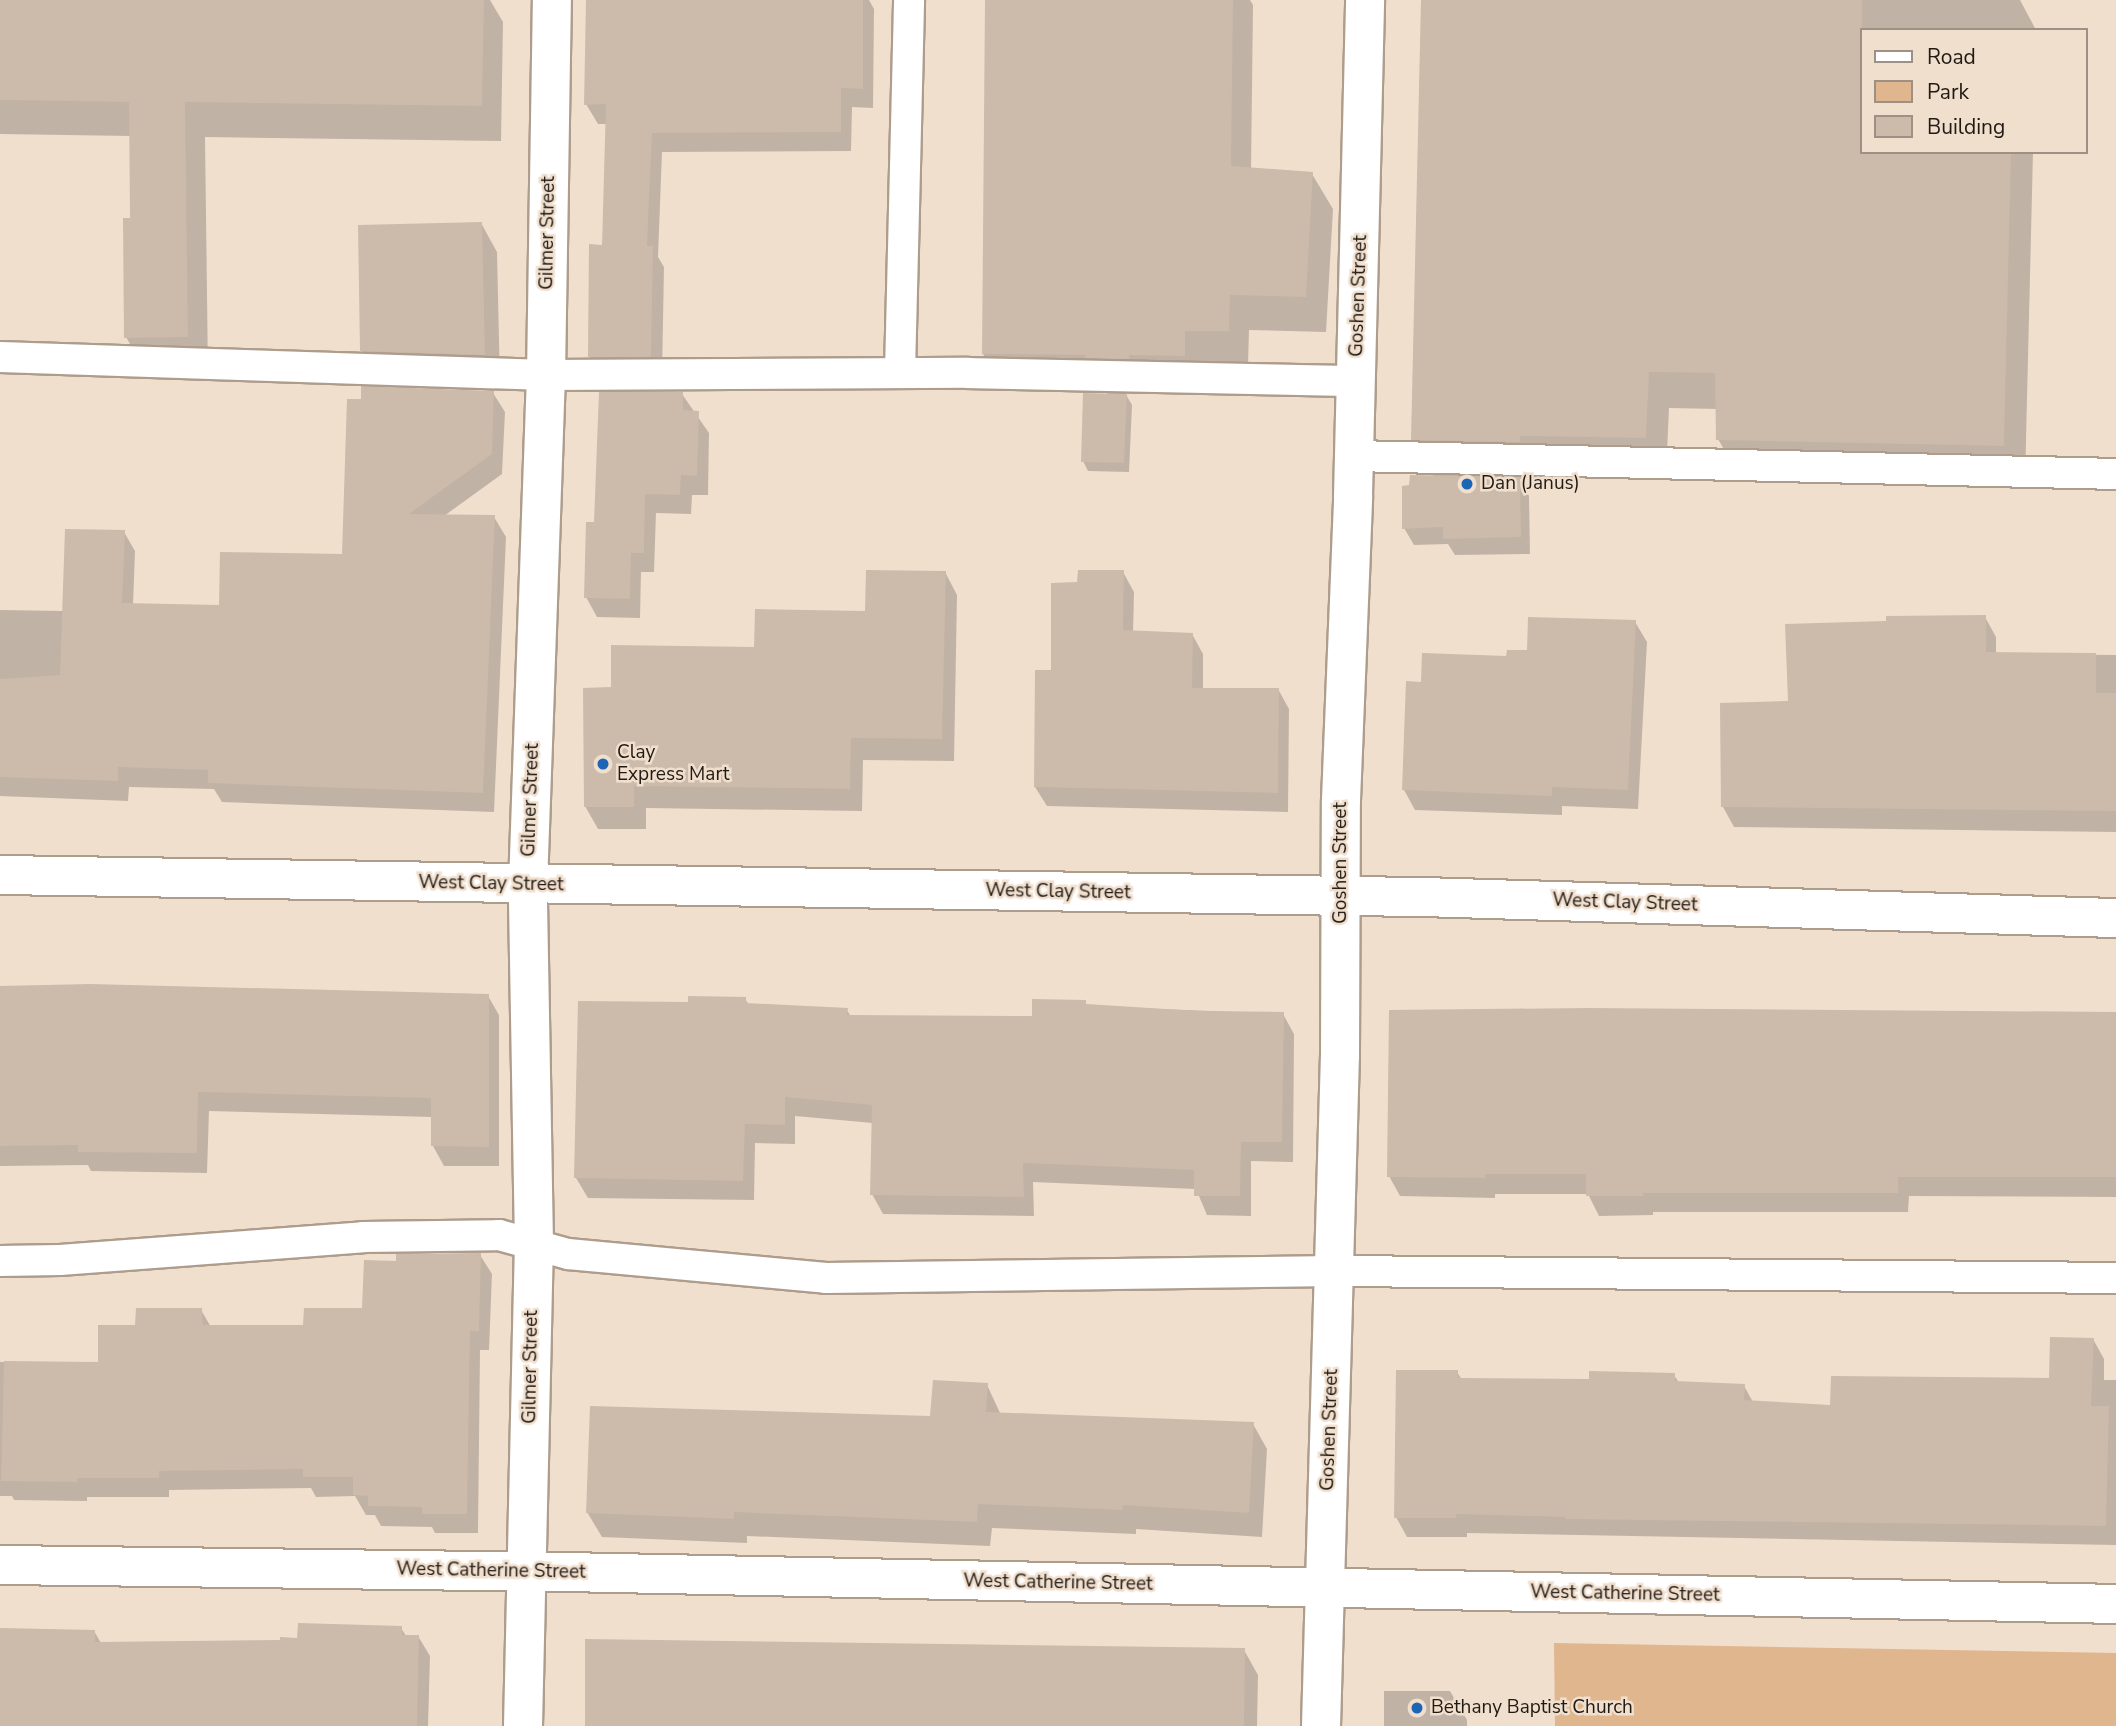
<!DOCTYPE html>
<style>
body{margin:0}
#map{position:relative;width:2116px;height:1726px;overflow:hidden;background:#f1dfce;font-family:"Nunito Sans",sans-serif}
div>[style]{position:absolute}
.green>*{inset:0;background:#dfb68e}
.shadow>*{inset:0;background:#0003}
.building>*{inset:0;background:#ccbaaa}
.roads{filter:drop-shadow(2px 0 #ae9d8d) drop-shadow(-2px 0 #ae9d8d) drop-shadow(0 2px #ae9d8d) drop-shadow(0 -2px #ae9d8d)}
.service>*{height:30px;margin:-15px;padding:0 15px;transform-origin:15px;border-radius:15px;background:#fff}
.minor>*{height:38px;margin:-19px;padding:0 19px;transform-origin:19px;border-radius:19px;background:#fff}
.tertiary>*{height:38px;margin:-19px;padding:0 19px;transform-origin:19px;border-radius:19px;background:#fff}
.dots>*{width:19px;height:19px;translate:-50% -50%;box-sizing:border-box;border:4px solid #f1dfce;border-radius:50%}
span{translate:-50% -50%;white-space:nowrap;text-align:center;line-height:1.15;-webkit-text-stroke:5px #f1dfce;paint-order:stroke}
.street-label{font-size:19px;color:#201a14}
.poi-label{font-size:19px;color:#201a14}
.left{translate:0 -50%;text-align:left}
.legend{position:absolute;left:1860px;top:28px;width:228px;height:126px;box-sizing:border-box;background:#f1dfce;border:2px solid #9d9084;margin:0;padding:9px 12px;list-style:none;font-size:21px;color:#201a14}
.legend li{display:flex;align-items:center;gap:14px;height:35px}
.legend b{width:35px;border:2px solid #9d9084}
</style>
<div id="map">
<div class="green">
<div style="clip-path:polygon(1554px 1643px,2116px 1653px,2116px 1726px,1555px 1726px)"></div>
</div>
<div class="shadow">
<div style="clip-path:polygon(0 0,490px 0,503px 22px,501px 141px,205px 137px,208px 372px,147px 373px,126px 337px,132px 219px,131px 136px,0 134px)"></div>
<div style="clip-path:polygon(588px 0,869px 0,874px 9px,873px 108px,852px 107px,851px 151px,662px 152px,658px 257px,664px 267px,662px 376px,601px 377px,590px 357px,604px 247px,607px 124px,598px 124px,586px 104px)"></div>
<div style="clip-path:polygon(987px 0,1250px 0,1253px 5px,1251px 170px,1312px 174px,1333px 209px,1326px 332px,1249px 330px,1248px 366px,1149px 390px,1148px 394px,1125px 393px,1132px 405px,1129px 472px,1088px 471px,1083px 461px,1108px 395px,1105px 390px,1004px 389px,983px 354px)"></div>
<div style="clip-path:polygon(1423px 0,2020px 0,2036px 30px,1862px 30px,1862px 152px,2033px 152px,2025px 482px,1739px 476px,1718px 439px,1718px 409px,1669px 408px,1666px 475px,1540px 472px,1540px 479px,1519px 479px,1529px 496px,1530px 554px,1455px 555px,1448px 544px,1414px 545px,1404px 528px,1434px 477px,1412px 439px)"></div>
<div style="clip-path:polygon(481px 223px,497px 252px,500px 384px,379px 380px,362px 351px)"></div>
<div style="clip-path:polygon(493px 393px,505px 412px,502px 474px,444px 516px,494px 517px,506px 537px,494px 812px,222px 802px,214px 789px,129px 787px,128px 801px,0 796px,0 610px,64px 611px,124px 532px,135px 551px,133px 605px,221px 607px,344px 556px)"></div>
<div style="clip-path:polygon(682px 394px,709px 433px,708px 495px,692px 495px,691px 514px,656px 513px,654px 572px,641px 572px,640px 618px,597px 617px,586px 597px,596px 524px)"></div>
<div style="clip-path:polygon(945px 572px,957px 595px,954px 761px,863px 760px,862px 811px,646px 808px,646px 829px,598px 829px,585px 806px,613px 689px,867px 613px)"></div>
<div style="clip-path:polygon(1123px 572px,1134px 592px,1133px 633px,1192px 634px,1203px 654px,1203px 689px,1278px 689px,1289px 709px,1288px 812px,1047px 806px,1035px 787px,1052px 672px,1079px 584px)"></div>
<div style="clip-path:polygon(1985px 617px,1996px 637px,1996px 654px,2116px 655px,2116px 832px,1734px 827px,1723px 807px,1790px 703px)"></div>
<div style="clip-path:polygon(1635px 622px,1647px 642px,1638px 809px,1562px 806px,1562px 815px,1415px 810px,1404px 790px,1423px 683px)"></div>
<div style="clip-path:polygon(0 987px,488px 996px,499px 1015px,499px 1166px,444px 1166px,433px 1146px,433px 1117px,209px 1111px,207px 1173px,91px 1171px,88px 1165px,0 1166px)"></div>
<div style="clip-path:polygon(745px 999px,749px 1005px,847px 1010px,851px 1017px,1033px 1017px,1087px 1006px,1283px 1014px,1294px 1034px,1293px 1162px,1251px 1161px,1251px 1216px,1207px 1215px,1196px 1189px,1033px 1182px,1034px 1216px,883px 1214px,872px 1194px,873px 1123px,795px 1116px,795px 1144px,755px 1143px,754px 1200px,588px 1198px,576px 1178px,689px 1003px)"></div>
<div style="clip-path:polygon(2116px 1014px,2116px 1197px,1909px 1196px,1908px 1212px,1653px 1212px,1653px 1215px,1599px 1216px,1588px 1194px,1495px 1194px,1495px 1198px,1400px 1196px,1389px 1176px)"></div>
<div style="clip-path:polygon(480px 1255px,492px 1274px,489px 1350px,480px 1350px,478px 1533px,435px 1533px,432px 1527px,381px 1526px,375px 1515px,366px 1515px,355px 1496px,316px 1497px,311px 1488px,169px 1490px,169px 1497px,87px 1497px,87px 1501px,14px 1500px,12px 1496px,0 1496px,0 1362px,100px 1364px,137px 1327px,201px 1310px,211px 1327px,305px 1326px,364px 1310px,398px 1263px)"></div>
<div style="clip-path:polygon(2093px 1339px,2104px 1359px,2104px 1380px,2116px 1380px,2116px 1545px,1467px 1533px,1467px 1537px,1407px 1537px,1396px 1517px,1457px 1372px,1462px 1380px,1591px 1381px,1674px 1375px,1679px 1383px,1744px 1386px,1753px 1402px,1832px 1407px,2051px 1380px)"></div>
<div style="clip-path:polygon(987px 1385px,1001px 1415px,1253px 1424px,1267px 1449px,1262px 1537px,1136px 1529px,1136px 1534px,992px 1528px,990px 1546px,747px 1536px,747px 1543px,602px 1537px,587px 1512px,932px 1418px)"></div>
<div style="clip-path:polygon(401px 1628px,406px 1636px,418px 1636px,430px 1656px,428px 1726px,0 1726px,0 1630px,94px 1631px,101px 1643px,282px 1642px)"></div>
<div style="clip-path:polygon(1244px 1650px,1258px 1675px,1257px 1726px,586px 1726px)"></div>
<div style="clip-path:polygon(1384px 1691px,1450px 1691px,1467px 1720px,1467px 1726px,1384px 1726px)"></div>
</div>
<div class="building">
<div style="clip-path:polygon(0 0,484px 0,482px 106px,185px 102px,188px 337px,124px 338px,123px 218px,130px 218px,129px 102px,0 100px)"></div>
<div style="clip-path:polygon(586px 0,863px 0,863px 89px,841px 88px,841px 132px,652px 133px,647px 246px,653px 246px,651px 357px,588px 357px,589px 244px,602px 245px,606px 104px,584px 105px)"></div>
<div style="clip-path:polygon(985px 0,1233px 0,1231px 166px,1313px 172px,1306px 297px,1230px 295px,1229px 331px,1185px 331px,1185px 356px,1129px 355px,1129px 359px,1085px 358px,1085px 355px,982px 354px)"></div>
<div style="clip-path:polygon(1421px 0,1862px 0,1862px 152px,2011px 152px,2004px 446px,1716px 440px,1715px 373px,1649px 372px,1646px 438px,1520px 436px,1520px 442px,1411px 440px)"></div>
<div style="clip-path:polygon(482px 222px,485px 355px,360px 351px,358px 225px)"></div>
<div style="clip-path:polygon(361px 386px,494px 391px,492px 454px,409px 514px,495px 515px,483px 793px,208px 783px,208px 770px,118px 767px,118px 781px,0 777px,0 679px,60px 675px,65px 529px,125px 530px,122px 603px,219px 605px,220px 552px,342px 554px,347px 399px,361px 399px)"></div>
<div style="clip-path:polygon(599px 392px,683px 392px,683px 410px,699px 411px,697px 476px,681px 475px,680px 495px,645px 494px,644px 553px,631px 553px,630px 599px,584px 598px,586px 522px,594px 522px)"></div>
<div style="clip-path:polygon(1083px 393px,1127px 394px,1124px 463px,1081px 462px)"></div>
<div style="clip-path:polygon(1410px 475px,1520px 477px,1521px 537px,1443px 539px,1443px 527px,1402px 529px,1402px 486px,1409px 485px)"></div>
<div style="clip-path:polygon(866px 570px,946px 571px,942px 739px,851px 738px,850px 789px,634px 786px,634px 807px,584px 807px,583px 688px,611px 687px,611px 645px,754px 647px,755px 609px,865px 611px)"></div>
<div style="clip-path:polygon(1078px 570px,1124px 570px,1123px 630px,1193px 633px,1192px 688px,1279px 688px,1278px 793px,1034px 787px,1035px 670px,1051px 670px,1051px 583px,1077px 582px)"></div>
<div style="clip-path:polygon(1986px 615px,1986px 652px,2096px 653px,2096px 693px,2116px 693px,2116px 811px,1721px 807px,1720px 703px,1788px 701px,1785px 624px,1886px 621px,1886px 616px)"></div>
<div style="clip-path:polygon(1528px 617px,1636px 620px,1628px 790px,1552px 787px,1552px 796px,1402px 790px,1406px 681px,1421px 682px,1422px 653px,1506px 656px,1507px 650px,1527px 650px)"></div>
<div style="clip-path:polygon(90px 984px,489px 994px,489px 1147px,431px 1146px,431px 1098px,198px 1092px,197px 1153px,78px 1152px,78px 1145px,0 1146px,0 986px)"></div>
<div style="clip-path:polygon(688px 996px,746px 997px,746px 1003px,848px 1008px,847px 1015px,1032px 1016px,1032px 999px,1086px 1000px,1086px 1004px,1197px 1011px,1284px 1012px,1282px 1142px,1241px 1142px,1240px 1196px,1194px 1196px,1194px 1170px,1023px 1163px,1024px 1197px,870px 1195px,872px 1105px,785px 1097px,785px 1125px,745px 1124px,743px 1181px,574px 1178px,578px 1001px,688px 1002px)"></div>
<div style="clip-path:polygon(1588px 1008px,2116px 1012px,2116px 1177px,1898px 1177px,1898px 1193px,1643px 1193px,1643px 1196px,1586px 1196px,1586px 1174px,1485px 1174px,1485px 1178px,1387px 1177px,1389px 1010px)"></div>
<div style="clip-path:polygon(481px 1253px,479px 1331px,470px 1331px,467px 1514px,422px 1514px,422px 1507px,368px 1506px,368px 1496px,353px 1495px,353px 1477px,303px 1477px,303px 1469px,159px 1471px,159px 1478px,77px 1478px,77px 1482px,1px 1481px,4px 1361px,98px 1362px,98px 1325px,135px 1325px,136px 1308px,202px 1308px,203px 1325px,303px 1325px,304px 1308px,362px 1308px,364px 1260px,396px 1261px,396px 1254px)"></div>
<div style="clip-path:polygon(2050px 1337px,2094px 1338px,2091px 1406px,2109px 1406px,2106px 1526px,1565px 1519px,1565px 1517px,1456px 1514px,1456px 1518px,1394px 1518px,1396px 1370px,1458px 1370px,1458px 1378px,1589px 1379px,1589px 1371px,1675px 1373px,1675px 1381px,1745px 1384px,1744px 1400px,1830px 1405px,1831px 1376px,2049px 1378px)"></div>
<div style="clip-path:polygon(933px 1380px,988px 1383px,986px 1412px,1254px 1422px,1249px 1513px,1123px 1505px,1122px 1510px,978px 1504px,977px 1522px,734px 1512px,734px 1519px,586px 1513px,590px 1406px,930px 1416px)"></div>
<div style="clip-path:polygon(298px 1623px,402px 1626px,402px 1635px,419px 1635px,417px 1726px,0 1726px,0 1628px,95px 1630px,95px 1642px,280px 1640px,280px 1637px,297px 1638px)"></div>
<div style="clip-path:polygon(585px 1639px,1245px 1648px,1244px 1726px,585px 1726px)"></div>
</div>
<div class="roads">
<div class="service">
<div style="left:0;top:357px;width:546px;rotate:1.89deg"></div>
<div style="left:546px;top:375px;width:422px;rotate:-0.3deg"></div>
<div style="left:968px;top:373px;width:388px;rotate:1.2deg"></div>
<div style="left:900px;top:372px;width:372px;rotate:-88.6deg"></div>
<div style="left:1354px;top:456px;width:762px;rotate:1.35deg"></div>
<div style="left:0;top:1261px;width:60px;rotate:-1deg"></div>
<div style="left:60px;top:1260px;width:304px;rotate:-4.3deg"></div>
<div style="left:363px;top:1237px;width:136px;rotate:-0.8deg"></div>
<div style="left:499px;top:1235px;width:72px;rotate:15.4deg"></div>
<div style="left:568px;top:1254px;width:259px;rotate:5.3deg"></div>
<div style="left:826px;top:1278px;width:509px;rotate:-0.79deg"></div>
<div style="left:1335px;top:1271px;width:781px;rotate:0.51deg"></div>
</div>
<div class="minor">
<div style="left:0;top:1565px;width:565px;rotate:0.71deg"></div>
<div style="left:565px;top:1572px;width:1551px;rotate:1.18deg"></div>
<div style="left:523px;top:1726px;width:481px;rotate:-88.7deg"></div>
<div style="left:534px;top:1245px;width:360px;rotate:-91deg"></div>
<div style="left:528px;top:885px;width:510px;rotate:-87.98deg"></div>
<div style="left:546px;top:375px;width:375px;rotate:-89.1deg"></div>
<div style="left:1321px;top:1726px;width:670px;rotate:-88.38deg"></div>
<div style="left:1340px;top:1056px;width:256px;rotate:-89.8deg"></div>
<div style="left:1341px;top:800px;width:304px;rotate:-87.7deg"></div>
<div style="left:1353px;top:496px;width:496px;rotate:-88.6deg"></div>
</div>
<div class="tertiary">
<div style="left:0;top:875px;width:1423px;rotate:0.89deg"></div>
<div style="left:1423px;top:897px;width:693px;rotate:1.74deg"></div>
</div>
</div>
<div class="dots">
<div style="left:1467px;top:484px;background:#1d65b5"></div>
<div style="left:603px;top:764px;background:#1d65b5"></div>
<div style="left:1417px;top:1708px;background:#1d65b5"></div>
</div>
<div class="street-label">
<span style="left:548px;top:233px;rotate:-89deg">Gilmer Street</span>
<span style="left:1359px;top:296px;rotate:-88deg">Goshen Street</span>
<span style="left:531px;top:800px;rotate:-88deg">Gilmer Street</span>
<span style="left:1341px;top:863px;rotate:-90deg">Goshen Street</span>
<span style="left:491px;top:884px;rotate:1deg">West Clay Street</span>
<span style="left:1058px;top:892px;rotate:1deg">West Clay Street</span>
<span style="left:1625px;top:903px;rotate:2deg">West Clay Street</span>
<span style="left:531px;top:1367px;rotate:-89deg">Gilmer Street</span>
<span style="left:1330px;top:1430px;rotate:-88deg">Goshen Street</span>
<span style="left:491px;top:1571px;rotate:1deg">West Catherine Street</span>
<span style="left:1058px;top:1583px;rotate:1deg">West Catherine Street</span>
<span style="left:1625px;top:1594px;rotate:1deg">West Catherine Street</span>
</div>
<div class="poi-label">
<span class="left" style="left:1481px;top:484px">Dan (Janus)</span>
<span class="left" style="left:617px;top:764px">Clay<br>Express Mart</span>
<span class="left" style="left:1431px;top:1708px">Bethany Baptist Church</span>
</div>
<ul class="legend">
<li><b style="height:9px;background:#fff"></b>Road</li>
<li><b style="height:19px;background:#dfb68e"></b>Park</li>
<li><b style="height:19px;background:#ccbaaa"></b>Building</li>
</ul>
</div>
